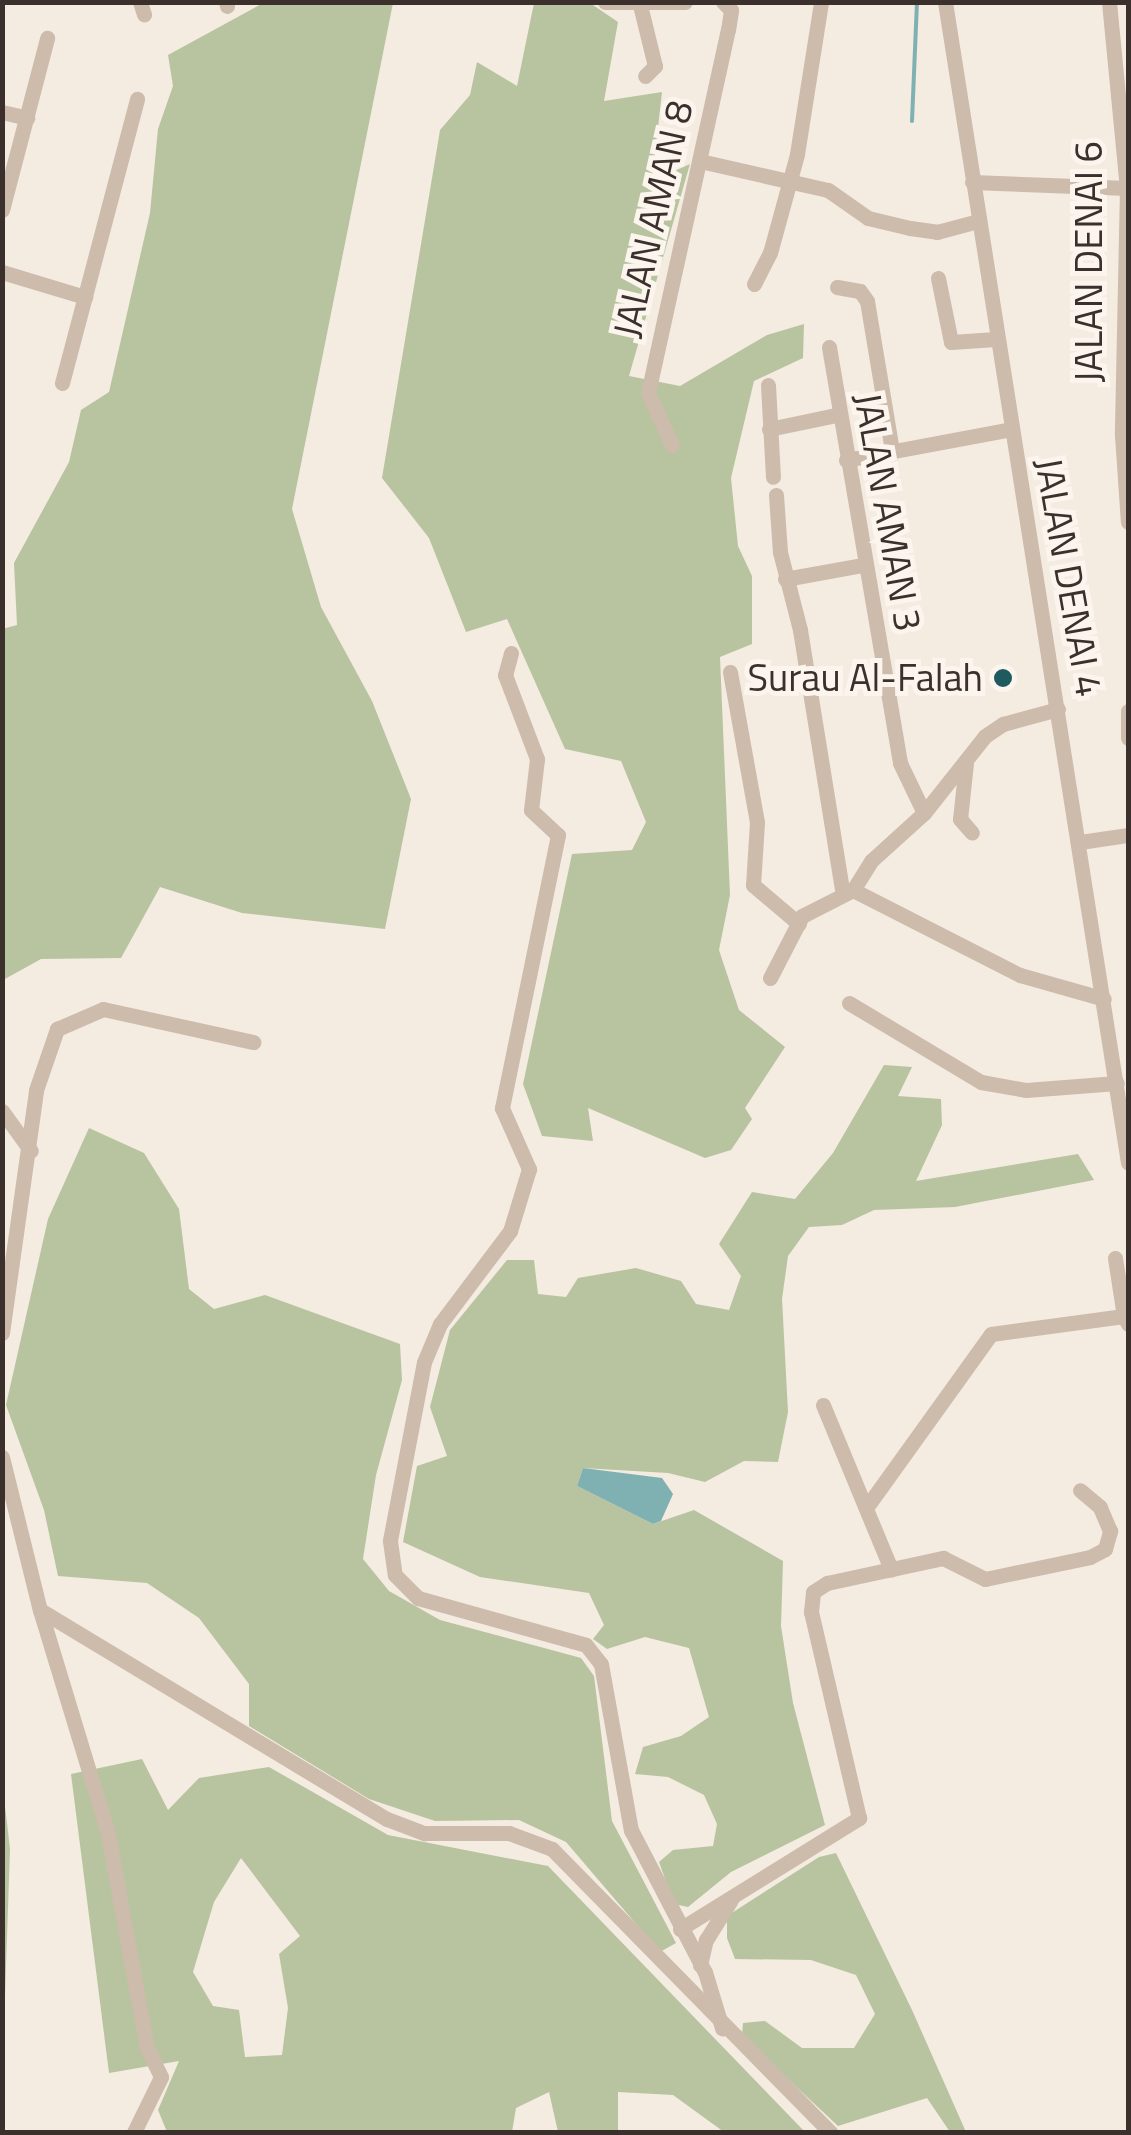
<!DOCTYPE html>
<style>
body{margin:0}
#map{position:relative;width:1131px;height:2135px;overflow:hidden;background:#f4ebe1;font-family:"Titillium Web",sans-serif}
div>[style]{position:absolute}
.green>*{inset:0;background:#b8c4a0}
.water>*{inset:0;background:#7fb0b2}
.stream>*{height:4px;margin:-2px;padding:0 2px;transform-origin:2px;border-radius:2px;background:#7fb0b2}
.minor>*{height:15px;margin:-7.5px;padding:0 7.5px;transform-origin:7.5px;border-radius:7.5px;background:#cdbbac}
.dots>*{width:28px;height:28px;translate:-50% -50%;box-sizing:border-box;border:5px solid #fbf5ee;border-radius:50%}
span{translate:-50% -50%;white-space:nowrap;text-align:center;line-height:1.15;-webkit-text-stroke:10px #fbf5ee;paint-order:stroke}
.street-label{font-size:38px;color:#3b302b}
.poi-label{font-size:38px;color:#3b302b}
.right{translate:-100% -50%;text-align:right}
.frame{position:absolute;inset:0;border:5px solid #3b302b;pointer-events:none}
</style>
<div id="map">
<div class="green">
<div style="clip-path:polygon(265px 2px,393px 3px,292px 509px,321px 607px,372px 701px,411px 799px,385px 929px,242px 913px,160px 887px,121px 958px,41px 959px,3px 980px,2px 629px,17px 625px,14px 563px,69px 462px,81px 410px,109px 392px,150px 213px,158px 129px,173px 86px,168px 55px)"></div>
<div style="clip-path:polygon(534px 3px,590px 3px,618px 22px,604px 101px,662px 92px,652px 181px,690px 164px,629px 376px,680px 386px,767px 335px,804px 324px,803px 358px,754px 381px,731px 478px,738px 546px,752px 576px,752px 644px,720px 657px,730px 895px,719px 950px,739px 1010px,785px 1047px,745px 1108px,752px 1119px,731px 1150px,705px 1158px,588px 1108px,593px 1141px,542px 1136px,523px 1084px,572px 854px,632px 850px,646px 822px,621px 761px,565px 749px,507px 619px,466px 632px,429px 538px,382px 478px,440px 130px,470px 95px,477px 62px,517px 86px)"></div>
<div style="clip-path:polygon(884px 1065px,912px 1067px,898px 1096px,941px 1099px,942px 1125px,916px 1181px,1078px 1154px,1094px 1180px,955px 1207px,874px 1210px,842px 1225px,809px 1227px,788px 1256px,782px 1299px,788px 1412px,778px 1462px,744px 1461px,705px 1482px,668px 1473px,583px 1468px,577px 1486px,653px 1524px,694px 1510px,783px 1561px,781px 1626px,793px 1703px,825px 1825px,731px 1872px,688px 1907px,674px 1904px,659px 1862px,673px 1850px,713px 1846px,717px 1824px,704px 1795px,668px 1777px,635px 1774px,643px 1747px,681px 1736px,709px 1717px,689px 1648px,645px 1637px,607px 1649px,593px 1639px,604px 1625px,589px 1593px,480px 1577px,403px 1542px,417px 1466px,447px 1456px,430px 1407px,450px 1330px,507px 1260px,534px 1260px,538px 1294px,566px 1297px,578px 1278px,636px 1268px,681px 1281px,696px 1304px,729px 1310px,741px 1276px,719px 1244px,752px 1192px,795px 1199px,833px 1153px)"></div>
<div style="clip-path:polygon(89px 1128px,144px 1153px,179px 1209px,189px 1289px,214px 1309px,265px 1295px,400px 1344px,402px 1380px,376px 1475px,363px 1559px,389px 1591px,440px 1620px,581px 1658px,594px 1676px,612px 1821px,676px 1943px,660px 1952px,566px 1842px,519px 1820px,435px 1821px,369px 1799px,249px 1726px,249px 1684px,199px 1618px,147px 1583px,58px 1576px,44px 1510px,6px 1405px,48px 1219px)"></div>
<div style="clip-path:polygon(evenodd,142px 1759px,168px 1810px,199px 1778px,269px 1767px,388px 1835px,548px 1866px,805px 2132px,724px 2132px,673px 2095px,618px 2092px,618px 2132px,558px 2132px,549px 2092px,516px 2108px,512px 2132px,167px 2132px,158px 2110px,179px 2061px,109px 2073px,71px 1774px,142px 1759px,241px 1858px,300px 1936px,279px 1954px,288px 2008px,282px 2055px,245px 2057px,239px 2010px,213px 2006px,193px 1972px,214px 1902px,241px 1858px)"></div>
<div style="clip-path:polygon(3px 1789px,10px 1849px,3px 2055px)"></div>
<div style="clip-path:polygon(836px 1853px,912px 2010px,966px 2132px,950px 2132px,927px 2098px,838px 2126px,742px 2036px,743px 2023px,765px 2021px,802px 2048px,854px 2048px,875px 2014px,856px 1975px,811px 1960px,735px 1959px,727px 1938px,727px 1916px,819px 1857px)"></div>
</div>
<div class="water">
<div style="clip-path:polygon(583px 1468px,662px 1478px,673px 1494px,661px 1521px,653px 1524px,577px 1486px)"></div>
</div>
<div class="stream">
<div style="left:912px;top:121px;width:119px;rotate:-87.6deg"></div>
</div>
<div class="minor">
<div style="left:140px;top:2px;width:13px;rotate:72deg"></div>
<div style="left:226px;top:2px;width:4px;rotate:76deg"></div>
<div style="left:605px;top:2px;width:80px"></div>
<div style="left:945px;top:2px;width:1175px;rotate:81.04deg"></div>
<div style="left:1109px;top:2px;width:187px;rotate:84.5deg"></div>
<div style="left:1127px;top:188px;width:247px;rotate:91.2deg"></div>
<div style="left:1122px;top:435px;width:87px;rotate:86.1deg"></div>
<div style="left:640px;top:5px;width:63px;rotate:76.2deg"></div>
<div style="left:655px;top:66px;width:14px;rotate:135deg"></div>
<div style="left:2px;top:112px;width:26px;rotate:13deg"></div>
<div style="left:700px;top:161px;width:131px;rotate:12.8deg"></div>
<div style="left:828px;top:190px;width:49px;rotate:35deg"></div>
<div style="left:868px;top:218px;width:43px;rotate:13.4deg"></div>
<div style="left:910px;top:228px;width:27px;rotate:8deg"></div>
<div style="left:937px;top:232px;width:42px;rotate:-15deg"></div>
<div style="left:972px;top:182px;width:156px;rotate:2.2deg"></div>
<div style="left:2px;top:210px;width:178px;rotate:-75.3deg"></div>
<div style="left:2px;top:272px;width:87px;rotate:16.8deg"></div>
<div style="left:938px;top:278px;width:65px;rotate:78.5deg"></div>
<div style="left:951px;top:342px;width:45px;rotate:-3.8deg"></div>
<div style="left:754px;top:284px;width:35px;rotate:-63deg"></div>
<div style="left:770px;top:253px;width:103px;rotate:-74.7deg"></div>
<div style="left:797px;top:154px;width:154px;rotate:-81deg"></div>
<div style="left:837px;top:287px;width:23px;rotate:10deg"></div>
<div style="left:860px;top:291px;width:12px;rotate:55deg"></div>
<div style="left:867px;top:301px;width:152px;rotate:80.5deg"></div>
<div style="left:829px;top:347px;width:422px;rotate:80.3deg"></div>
<div style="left:900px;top:763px;width:55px;rotate:64.4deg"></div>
<div style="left:62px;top:383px;width:294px;rotate:-75.2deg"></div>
<div style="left:768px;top:385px;width:92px;rotate:86.9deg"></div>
<div style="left:769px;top:429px;width:68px;rotate:-11.8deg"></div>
<div style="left:672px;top:445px;width:57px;rotate:-114.8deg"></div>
<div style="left:648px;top:393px;width:372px;rotate:-77.6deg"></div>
<div style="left:728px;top:30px;width:20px;rotate:-81deg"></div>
<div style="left:731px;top:10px;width:11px;rotate:-135deg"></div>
<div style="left:846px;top:460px;width:168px;rotate:-10.6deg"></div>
<div style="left:776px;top:495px;width:57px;rotate:86deg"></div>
<div style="left:780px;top:552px;width:81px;rotate:75.6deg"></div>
<div style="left:800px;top:630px;width:268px;rotate:80.8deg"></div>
<div style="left:785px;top:579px;width:78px;rotate:-10.3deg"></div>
<div style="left:511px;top:653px;width:23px;rotate:105deg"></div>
<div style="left:505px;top:675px;width:90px;rotate:69.1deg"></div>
<div style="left:537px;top:759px;width:51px;rotate:96.7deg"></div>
<div style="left:531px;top:810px;width:37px;rotate:43deg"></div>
<div style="left:558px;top:835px;width:279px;rotate:101.6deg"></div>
<div style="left:502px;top:1108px;width:67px;rotate:66.1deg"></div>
<div style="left:529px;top:1169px;width:65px;rotate:107deg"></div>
<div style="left:510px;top:1231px;width:116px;rotate:127deg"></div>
<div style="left:440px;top:1324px;width:41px;rotate:112.8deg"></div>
<div style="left:424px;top:1362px;width:182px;rotate:100.8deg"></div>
<div style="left:390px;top:1541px;width:34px;rotate:82deg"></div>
<div style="left:395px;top:1575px;width:33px;rotate:45deg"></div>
<div style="left:418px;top:1598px;width:174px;rotate:15.6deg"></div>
<div style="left:586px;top:1645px;width:24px;rotate:52deg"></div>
<div style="left:601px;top:1664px;width:169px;rotate:79.8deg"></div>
<div style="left:631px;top:1830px;width:160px;rotate:62.5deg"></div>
<div style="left:705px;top:1972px;width:59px;rotate:73.1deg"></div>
<div style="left:730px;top:672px;width:152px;rotate:79.8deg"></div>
<div style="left:757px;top:822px;width:63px;rotate:93.6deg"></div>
<div style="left:753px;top:885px;width:60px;rotate:40.3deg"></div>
<div style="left:1128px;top:711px;width:27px;rotate:90deg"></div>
<div style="left:966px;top:763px;width:56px;rotate:96.1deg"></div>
<div style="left:960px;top:819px;width:18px;rotate:49deg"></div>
<div style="left:1080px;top:842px;width:49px;rotate:-8.3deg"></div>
<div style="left:853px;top:890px;width:187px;rotate:27deg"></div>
<div style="left:1020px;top:975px;width:87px;rotate:15.9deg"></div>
<div style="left:770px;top:978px;width:70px;rotate:-62.7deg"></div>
<div style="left:802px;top:916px;width:57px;rotate:-27deg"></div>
<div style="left:853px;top:890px;width:34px;rotate:-58deg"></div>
<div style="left:871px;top:861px;width:72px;rotate:-42.2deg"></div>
<div style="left:924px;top:813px;width:98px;rotate:-51.6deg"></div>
<div style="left:985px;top:736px;width:22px;rotate:-34deg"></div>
<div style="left:1003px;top:724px;width:57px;rotate:-15.3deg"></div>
<div style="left:849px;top:1003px;width:154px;rotate:30.9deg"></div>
<div style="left:981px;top:1082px;width:46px;rotate:10.1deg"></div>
<div style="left:1026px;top:1090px;width:91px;rotate:-4.4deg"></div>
<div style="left:2px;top:1111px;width:49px;rotate:54.1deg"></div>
<div style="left:1115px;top:1258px;width:59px;rotate:81.2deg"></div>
<div style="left:2px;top:1333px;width:245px;rotate:-82deg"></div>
<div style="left:36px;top:1090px;width:65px;rotate:-71deg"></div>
<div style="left:57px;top:1029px;width:50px;rotate:-23.5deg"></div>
<div style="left:103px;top:1009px;width:154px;rotate:12.4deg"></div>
<div style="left:823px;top:1405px;width:178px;rotate:67.5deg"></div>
<div style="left:2px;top:1457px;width:158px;rotate:76.1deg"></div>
<div style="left:40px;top:1610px;width:405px;rotate:31.1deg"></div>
<div style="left:387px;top:1819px;width:40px;rotate:21deg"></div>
<div style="left:424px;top:1833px;width:85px"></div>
<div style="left:509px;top:1833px;width:46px;rotate:20.4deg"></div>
<div style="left:552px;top:1849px;width:397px;rotate:45.5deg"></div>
<div style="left:866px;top:1508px;width:214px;rotate:-54.3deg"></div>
<div style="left:991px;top:1334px;width:134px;rotate:-7.7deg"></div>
<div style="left:1124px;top:1316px;width:9px;rotate:63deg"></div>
<div style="left:40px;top:1610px;width:234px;rotate:73.1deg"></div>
<div style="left:108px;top:1834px;width:218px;rotate:79.7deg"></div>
<div style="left:147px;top:2048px;width:32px;rotate:64deg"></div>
<div style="left:161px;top:2077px;width:61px;rotate:116.1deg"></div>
<div style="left:680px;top:1929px;width:211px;rotate:-31.8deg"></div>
<div style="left:859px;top:1818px;width:212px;rotate:-103.1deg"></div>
<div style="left:811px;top:1612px;width:20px;rotate:-84deg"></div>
<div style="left:813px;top:1592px;width:17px;rotate:-33deg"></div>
<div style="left:827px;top:1583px;width:119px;rotate:-12.2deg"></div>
<div style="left:943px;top:1558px;width:47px;rotate:26.6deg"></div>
<div style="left:985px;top:1579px;width:107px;rotate:-11.8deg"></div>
<div style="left:1090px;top:1557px;width:17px;rotate:-28deg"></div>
<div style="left:1105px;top:1549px;width:19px;rotate:-74deg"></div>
<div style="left:1110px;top:1531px;width:26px;rotate:-113deg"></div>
<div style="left:1100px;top:1507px;width:26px;rotate:-140deg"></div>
<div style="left:700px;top:1965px;width:26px;rotate:-77deg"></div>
<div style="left:706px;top:1940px;width:47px;rotate:-58deg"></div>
</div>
<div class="dots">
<div style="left:1003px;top:678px;background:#1f5a5e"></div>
</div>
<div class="street-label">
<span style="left:653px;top:219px;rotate:-77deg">JALAN AMAN 8</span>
<span style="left:1089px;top:262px;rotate:-90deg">JALAN DENAI 6</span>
<span style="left:888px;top:512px;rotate:80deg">JALAN AMAN 3</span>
<span style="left:1069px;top:577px;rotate:80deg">JALAN DENAI 4</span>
</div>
<div class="poi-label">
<span class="right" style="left:983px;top:678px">Surau Al-Falah</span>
</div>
<div class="frame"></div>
</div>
